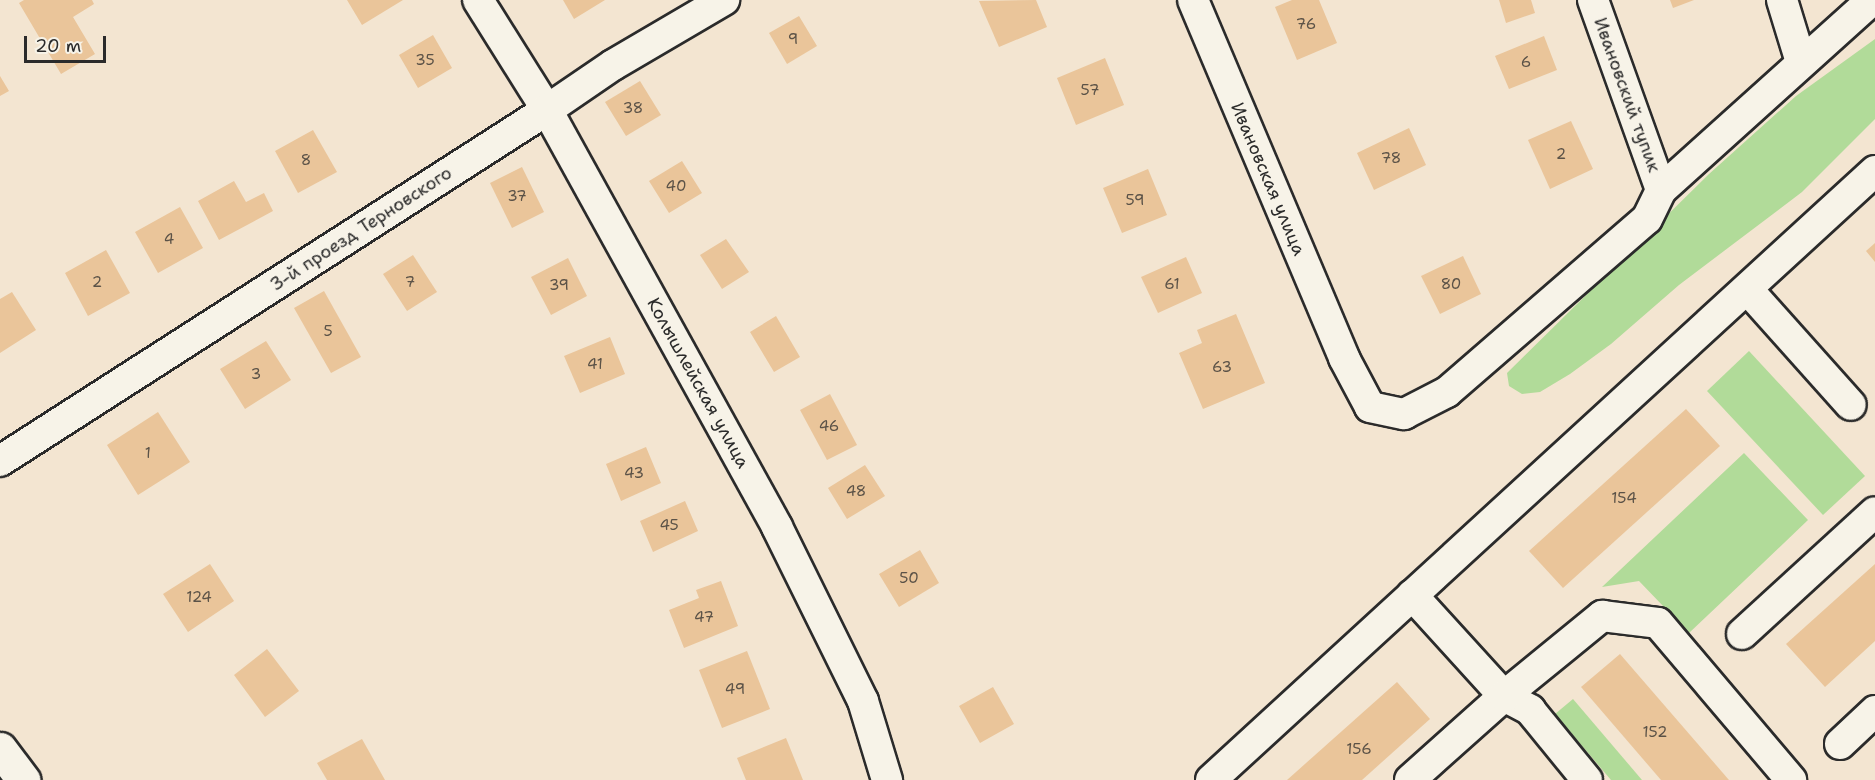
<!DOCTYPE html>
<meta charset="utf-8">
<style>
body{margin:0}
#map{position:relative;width:1875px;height:780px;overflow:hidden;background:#f3e5d1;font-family:"Shantell Sans",sans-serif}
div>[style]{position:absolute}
.green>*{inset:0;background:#b1db99}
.building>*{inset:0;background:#eac59a}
.roads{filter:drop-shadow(2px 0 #2b2b2b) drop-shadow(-2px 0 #2b2b2b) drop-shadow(0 2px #2b2b2b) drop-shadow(0 -2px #2b2b2b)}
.minor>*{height:30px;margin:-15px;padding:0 15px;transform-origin:15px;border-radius:15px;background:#f7f3e8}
.major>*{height:33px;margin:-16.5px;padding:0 16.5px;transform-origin:16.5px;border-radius:16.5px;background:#f7f3e8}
span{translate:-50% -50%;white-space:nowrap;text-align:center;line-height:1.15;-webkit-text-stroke:4.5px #f7f3e8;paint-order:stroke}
.number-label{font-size:15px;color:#5b5247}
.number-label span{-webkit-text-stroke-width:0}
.street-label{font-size:18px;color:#2b2b2b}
.scale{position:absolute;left:24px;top:36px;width:82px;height:27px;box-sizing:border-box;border:3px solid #2b2b2b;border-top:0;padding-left:8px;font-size:18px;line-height:21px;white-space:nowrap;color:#2b2b2b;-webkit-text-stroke:4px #f7f3e8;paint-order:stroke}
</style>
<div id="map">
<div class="green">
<div style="clip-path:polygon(1875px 39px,1875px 119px,1802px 192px,1679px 285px,1611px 344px,1570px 374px,1540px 392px,1522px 394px,1509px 386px,1507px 373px,1709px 174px,1796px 96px)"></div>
<div style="clip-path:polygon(1749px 351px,1865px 476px,1823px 515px,1707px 391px)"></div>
<div style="clip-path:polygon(1744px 453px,1808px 520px,1763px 563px,1689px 633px,1639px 581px,1602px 587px)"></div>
<div style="clip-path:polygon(1573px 699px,1642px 780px,1611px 780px,1555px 714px)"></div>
</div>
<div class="building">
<div style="clip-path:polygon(24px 0,92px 0,94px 4px,73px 17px,95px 54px,61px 74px,19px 3px)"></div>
<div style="clip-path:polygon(347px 0,403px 0,362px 25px)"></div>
<div style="clip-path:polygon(563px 0,605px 0,574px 19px)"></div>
<div style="clip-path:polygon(1036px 0,1047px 27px,999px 47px,979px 1px)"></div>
<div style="clip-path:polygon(1292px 0,1319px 0,1337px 43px,1297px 60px,1275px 7px)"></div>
<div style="clip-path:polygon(1499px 0,1531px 0,1535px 13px,1506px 23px)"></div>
<div style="clip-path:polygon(1670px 0,1694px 0,1673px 8px)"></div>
<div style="clip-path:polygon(799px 16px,817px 46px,787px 64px,769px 33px)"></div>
<div style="clip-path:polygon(433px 35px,452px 68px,418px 88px,399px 55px)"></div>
<div style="clip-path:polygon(1544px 36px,1557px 70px,1509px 89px,1495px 56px)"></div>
<div style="clip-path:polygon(1105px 58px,1124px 105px,1076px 125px,1057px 78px)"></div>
<div style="clip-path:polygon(0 76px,9px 91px,0 96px)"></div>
<div style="clip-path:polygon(640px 81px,661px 115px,626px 136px,605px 102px)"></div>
<div style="clip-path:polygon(1571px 121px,1593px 169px,1550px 189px,1528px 140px)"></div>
<div style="clip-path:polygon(1409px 128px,1426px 165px,1374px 190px,1357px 153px)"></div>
<div style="clip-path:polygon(313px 130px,337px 172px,298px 193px,275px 151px)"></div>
<div style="clip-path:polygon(682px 161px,702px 193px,669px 213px,649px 181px)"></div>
<div style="clip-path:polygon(522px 167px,544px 212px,512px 228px,490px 183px)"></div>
<div style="clip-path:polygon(1148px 169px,1167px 215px,1122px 233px,1103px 188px)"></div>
<div style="clip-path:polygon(234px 181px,246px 202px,264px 193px,273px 211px,219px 240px,198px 201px)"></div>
<div style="clip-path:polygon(180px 207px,203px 248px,158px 273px,135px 232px)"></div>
<div style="clip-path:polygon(726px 239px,749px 272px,722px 289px,700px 255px)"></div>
<div style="clip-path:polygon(1875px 243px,1875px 262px,1866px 251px)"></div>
<div style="clip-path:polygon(106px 250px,130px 293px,88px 316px,65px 273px)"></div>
<div style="clip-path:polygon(413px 255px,437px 292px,407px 311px,383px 274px)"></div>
<div style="clip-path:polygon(1463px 256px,1481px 294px,1440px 314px,1421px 276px)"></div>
<div style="clip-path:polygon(1186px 257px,1202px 293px,1158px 313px,1141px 277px)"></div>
<div style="clip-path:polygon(568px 258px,587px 296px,551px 315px,531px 277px)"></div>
<div style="clip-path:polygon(324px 291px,361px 357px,331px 373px,294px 308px)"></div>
<div style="clip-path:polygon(12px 292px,36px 330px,0 353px,0 299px)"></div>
<div style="clip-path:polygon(1236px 314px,1265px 383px,1203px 409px,1179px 353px,1202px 343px,1197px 330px)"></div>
<div style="clip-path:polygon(776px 316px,800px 357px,774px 372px,750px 332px)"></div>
<div style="clip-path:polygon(610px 337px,625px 374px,580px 393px,564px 356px)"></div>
<div style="clip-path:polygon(266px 341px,291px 380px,245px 409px,220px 369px)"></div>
<div style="clip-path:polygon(830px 394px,857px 445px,827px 460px,800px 410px)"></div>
<div style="clip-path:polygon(1686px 409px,1720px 446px,1563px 588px,1529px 551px)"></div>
<div style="clip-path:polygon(158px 412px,190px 462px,138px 495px,107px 445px)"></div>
<div style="clip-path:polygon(646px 447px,661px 483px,621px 501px,606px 464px)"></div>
<div style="clip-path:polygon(865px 465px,885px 496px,847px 519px,828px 488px)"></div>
<div style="clip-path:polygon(685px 501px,698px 531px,653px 552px,640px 521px)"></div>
<div style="clip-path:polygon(920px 550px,939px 583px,899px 607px,879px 574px)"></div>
<div style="clip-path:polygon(210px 564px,234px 601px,188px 632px,163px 594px)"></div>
<div style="clip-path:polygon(1875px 564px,1875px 641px,1825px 687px,1786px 644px)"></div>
<div style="clip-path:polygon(721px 581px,738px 626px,684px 648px,669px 610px,699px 598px,696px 590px)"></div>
<div style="clip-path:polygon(267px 649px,299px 691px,265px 717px,234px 675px)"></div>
<div style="clip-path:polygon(747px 651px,770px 709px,722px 728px,699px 670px)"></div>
<div style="clip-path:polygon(1620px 654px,1729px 780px,1661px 780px,1581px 687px)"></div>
<div style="clip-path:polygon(1397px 682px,1430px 719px,1362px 780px,1287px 780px)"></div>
<div style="clip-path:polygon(993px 687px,1014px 724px,980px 743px,959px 706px)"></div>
<div style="clip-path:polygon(786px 738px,803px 780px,746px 780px,737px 758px)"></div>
<div style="clip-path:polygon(362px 739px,385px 780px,327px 780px,317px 763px)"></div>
</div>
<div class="roads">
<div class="minor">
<div style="left:478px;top:0;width:130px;rotate:57.9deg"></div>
<div style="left:547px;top:110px;width:476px;rotate:61.1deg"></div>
<div style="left:777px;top:527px;width:194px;rotate:63.7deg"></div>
<div style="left:863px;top:701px;width:83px;rotate:73.1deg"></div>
<div style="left:1193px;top:0;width:389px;rotate:67.1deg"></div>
<div style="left:1344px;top:358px;width:55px;rotate:62deg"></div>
<div style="left:1370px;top:407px;width:35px;rotate:12deg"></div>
<div style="left:1404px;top:414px;width:48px;rotate:-27.1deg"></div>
<div style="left:1447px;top:392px;width:264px;rotate:-40.9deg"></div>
<div style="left:1647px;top:219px;width:32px;rotate:-64deg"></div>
<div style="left:1661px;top:190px;width:284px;rotate:-42deg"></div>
<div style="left:1593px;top:0;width:202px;rotate:70.3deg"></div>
<div style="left:1782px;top:0;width:65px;rotate:73deg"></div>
<div style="left:1748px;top:290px;width:154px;rotate:48.2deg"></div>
<div style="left:0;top:461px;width:650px;rotate:-32.69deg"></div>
<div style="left:547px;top:110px;width:80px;rotate:-34.3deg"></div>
<div style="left:613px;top:65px;width:129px;rotate:-30.4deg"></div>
<div style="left:1412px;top:595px;width:137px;rotate:47.7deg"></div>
<div style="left:1504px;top:696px;width:30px;rotate:28deg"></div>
<div style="left:1530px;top:710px;width:90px;rotate:50.8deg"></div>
<div style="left:1742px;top:634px;width:180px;rotate:-42.5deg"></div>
<div style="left:1840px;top:744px;width:48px;rotate:-43.3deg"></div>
<div style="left:1211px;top:780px;width:901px;rotate:-42.53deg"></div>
<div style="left:1410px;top:780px;width:126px;rotate:-41.8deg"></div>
<div style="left:1504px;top:696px;width:127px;rotate:-39.2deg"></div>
<div style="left:1602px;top:616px;width:56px;rotate:7.1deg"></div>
<div style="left:1658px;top:623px;width:206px;rotate:49.7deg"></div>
</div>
<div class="major">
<div style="left:0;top:749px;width:39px;rotate:53deg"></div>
</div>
</div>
<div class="number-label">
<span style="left:1306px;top:25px">76</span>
<span style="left:793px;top:40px">9</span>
<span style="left:425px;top:61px">35</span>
<span style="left:1526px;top:63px">6</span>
<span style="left:1090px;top:91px">57</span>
<span style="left:633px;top:109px">38</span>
<span style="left:1561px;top:155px">2</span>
<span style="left:1391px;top:159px">78</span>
<span style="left:306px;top:161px">8</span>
<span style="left:676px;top:187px">40</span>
<span style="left:517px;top:197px">37</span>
<span style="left:1135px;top:201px">59</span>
<span style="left:169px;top:240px">4</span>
<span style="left:97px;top:283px">2</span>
<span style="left:410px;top:283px">7</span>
<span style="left:1172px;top:285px">61</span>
<span style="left:1451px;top:285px">80</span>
<span style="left:559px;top:286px">39</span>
<span style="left:328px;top:332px">5</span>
<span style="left:595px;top:365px">41</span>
<span style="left:1222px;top:368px">63</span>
<span style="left:256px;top:375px">3</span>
<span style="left:829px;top:427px">46</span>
<span style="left:148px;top:454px">1</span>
<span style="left:634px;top:474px">43</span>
<span style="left:856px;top:492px">48</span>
<span style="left:1624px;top:499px">154</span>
<span style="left:669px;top:526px">45</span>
<span style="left:909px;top:579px">50</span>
<span style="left:199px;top:598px">124</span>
<span style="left:704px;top:618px">47</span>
<span style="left:735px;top:690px">49</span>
<span style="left:1655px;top:733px">152</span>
<span style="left:1359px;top:750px">156</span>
</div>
<div class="street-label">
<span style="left:1627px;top:95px;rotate:70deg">Ивановский тупик</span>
<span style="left:1268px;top:179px;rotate:67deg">Ивановская улица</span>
<span style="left:361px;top:229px;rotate:-33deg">3-й проезд Терновского</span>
<span style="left:698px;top:383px;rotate:61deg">Колышлейская улица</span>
</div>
<div class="scale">20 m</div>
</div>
